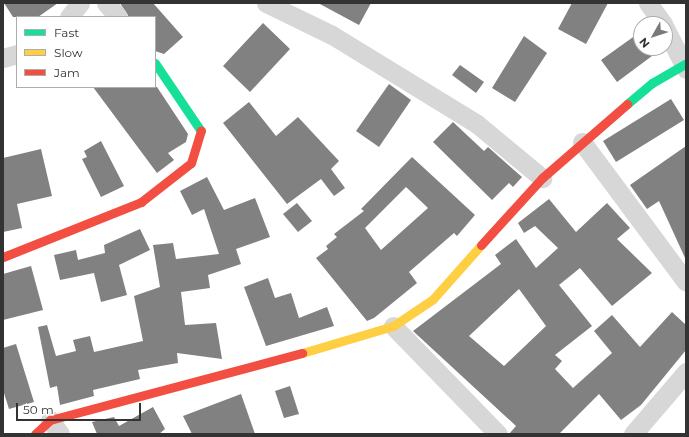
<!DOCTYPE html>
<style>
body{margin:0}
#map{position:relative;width:689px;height:437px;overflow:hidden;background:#fff;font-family:Montserrat,sans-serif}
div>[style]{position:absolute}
.building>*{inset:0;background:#818181}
.street>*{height:19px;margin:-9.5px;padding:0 9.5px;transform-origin:9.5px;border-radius:9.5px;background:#d7d7d7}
.fast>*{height:9px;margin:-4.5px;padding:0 4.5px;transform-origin:4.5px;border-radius:4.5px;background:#16e098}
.slow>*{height:9px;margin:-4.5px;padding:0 4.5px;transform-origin:4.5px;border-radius:4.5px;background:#ffcf43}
.jam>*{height:9px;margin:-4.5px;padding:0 4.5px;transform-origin:4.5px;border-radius:4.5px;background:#f24e42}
span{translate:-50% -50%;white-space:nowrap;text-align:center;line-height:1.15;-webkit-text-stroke:4px #fff;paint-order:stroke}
.frame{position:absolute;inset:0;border:4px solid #333;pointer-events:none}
.legend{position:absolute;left:16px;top:16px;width:140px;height:72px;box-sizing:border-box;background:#fff;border:1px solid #adadad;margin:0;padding:5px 7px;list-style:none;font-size:12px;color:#333}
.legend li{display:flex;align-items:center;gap:8px;height:20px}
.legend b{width:20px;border:1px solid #adadad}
.north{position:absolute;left:633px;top:16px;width:40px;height:40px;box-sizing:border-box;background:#fff;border:1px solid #adadad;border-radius:50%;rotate:231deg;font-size:11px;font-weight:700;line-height:16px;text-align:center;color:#333}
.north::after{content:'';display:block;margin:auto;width:14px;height:18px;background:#7a7a7a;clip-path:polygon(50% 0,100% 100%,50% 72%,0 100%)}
.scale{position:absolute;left:16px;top:403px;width:125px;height:18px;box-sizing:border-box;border:2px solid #333;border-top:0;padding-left:5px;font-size:12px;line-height:14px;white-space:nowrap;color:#333;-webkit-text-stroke:3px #fff;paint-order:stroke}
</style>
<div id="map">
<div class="building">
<div style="clip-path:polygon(4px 3px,58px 3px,38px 17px,13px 17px)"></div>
<div style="clip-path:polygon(120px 3px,153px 3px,183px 37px,164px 54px,155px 51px,155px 17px,129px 17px)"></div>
<div style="clip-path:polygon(318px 3px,371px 3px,359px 25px)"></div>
<div style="clip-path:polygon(572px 3px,608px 3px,586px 44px,558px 29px)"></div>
<div style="clip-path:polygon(263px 23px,290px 49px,250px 92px,223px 66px)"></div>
<div style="clip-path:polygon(636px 35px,641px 48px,646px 48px,652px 56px,617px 82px,601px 60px)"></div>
<div style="clip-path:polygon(524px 36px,547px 53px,515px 102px,492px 88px)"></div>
<div style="clip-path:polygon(460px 65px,484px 82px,476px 93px,452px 75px)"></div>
<div style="clip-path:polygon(389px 84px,411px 100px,379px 147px,356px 131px)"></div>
<div style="clip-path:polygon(93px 87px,157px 87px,188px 134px,186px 142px,168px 153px,174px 160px,157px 173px)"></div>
<div style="clip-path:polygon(671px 99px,684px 120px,616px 162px,603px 141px)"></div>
<div style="clip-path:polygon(249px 102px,276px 136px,298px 117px,339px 161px,331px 169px,345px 188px,334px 196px,321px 179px,287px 204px,223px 123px)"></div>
<div style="clip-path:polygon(453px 122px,484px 151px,488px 147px,522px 177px,513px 187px,509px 183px,492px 200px,433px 142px)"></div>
<div style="clip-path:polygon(101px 141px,124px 186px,101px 197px,82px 159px,87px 157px,84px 151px)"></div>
<div style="clip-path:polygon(686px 146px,686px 260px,659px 201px,647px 209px,630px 185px)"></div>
<div style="clip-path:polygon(41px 149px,52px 196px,17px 204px,22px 228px,3px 232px,3px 158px)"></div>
<div style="clip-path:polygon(evenodd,412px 157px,475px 215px,457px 236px,454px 233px,409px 272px,417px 283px,374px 318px,367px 321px,316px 258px,328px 249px,326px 246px,337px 237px,334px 234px,364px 211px,361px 209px,412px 157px,406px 187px,428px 208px,381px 250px,365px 228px,406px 187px)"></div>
<div style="clip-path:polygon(207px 177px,224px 210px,255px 198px,270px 237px,236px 249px,241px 264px,208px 275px,210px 288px,181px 292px,185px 325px,216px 323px,222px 359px,177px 353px,178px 363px,138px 370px,140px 379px,93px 390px,94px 396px,60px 405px,57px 386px,50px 388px,38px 327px,47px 325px,56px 356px,76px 351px,73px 340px,90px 336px,94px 352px,143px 341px,134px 296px,160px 287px,153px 245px,173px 243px,176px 259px,219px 254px,204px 209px,192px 215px,180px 191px)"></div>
<div style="clip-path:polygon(evenodd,549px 199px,576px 232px,607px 203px,630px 228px,617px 239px,652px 273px,612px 306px,580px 268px,559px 285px,592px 326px,555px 355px,562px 361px,555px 369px,573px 388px,612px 353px,594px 331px,612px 315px,640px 347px,672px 312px,686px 325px,686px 350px,641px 405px,621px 420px,599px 394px,559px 434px,509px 434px,516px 426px,413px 331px,501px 264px,495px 255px,516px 239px,536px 268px,558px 248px,535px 226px,524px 233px,518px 223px,549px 199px,519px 289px,546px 326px,504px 366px,469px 336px,519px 289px)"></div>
<div style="clip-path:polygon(297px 203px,312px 221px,298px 232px,283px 214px)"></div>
<div style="clip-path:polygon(140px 229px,150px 250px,119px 265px,127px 295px,101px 302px,94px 273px,60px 280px,54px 255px,76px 250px,78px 260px,105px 253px,104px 245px)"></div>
<div style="clip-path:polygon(31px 266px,43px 310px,3px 320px,3px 274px)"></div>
<div style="clip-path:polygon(268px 278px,275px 298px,291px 293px,299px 318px,327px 307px,334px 326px,266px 346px,244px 287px)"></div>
<div style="clip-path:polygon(16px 344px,34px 402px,9px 409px,3px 390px,3px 348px)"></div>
<div style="clip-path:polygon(290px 386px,299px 414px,284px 418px,275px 391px)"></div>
<div style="clip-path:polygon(241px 394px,255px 434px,192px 434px,183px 416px)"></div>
<div style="clip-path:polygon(153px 407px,165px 429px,159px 434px,97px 434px,92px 422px,114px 417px,119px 426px)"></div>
</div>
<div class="street">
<div style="left:106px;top:3px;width:18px;rotate:49deg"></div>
<div style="left:266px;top:3px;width:73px;rotate:25.9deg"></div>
<div style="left:332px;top:35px;width:170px;rotate:31.5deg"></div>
<div style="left:477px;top:124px;width:85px;rotate:39.7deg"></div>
<div style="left:648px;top:3px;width:26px;rotate:54deg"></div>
<div style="left:69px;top:17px;width:18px;rotate:-52deg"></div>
<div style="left:665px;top:28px;width:46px;rotate:62.9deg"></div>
<div style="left:3px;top:58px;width:15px;rotate:-16deg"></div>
<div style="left:582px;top:142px;width:174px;rotate:53.4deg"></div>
<div style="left:393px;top:326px;width:151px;rotate:45.8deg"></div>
<div style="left:50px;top:420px;width:17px;rotate:54deg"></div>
<div style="left:633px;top:434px;width:82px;rotate:-49.5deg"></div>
</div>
<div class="fast">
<div style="left:155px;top:63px;width:82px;rotate:55.9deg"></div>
<div style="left:627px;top:104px;width:33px;rotate:-40deg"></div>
<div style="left:652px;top:83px;width:39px;rotate:-30deg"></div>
</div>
<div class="slow">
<div style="left:302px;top:353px;width:95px;rotate:-16.5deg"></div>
<div style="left:393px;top:326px;width:48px;rotate:-34deg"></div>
<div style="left:433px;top:299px;width:72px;rotate:-48.4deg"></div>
</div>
<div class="jam">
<div style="left:481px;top:245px;width:91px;rotate:-47.7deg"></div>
<div style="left:542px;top:178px;width:113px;rotate:-41deg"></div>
<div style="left:3px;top:257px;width:149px;rotate:-21.7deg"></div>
<div style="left:141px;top:202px;width:63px;rotate:-38deg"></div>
<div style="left:191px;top:163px;width:34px;rotate:-73deg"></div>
<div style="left:35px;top:434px;width:21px;rotate:-43deg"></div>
<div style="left:50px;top:420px;width:261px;rotate:-14.9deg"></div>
</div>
<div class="frame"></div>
<ul class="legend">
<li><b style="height:5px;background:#16e098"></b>Fast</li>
<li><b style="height:5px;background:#ffcf43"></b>Slow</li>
<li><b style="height:5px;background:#f24e42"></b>Jam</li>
</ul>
<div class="north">N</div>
<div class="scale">50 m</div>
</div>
